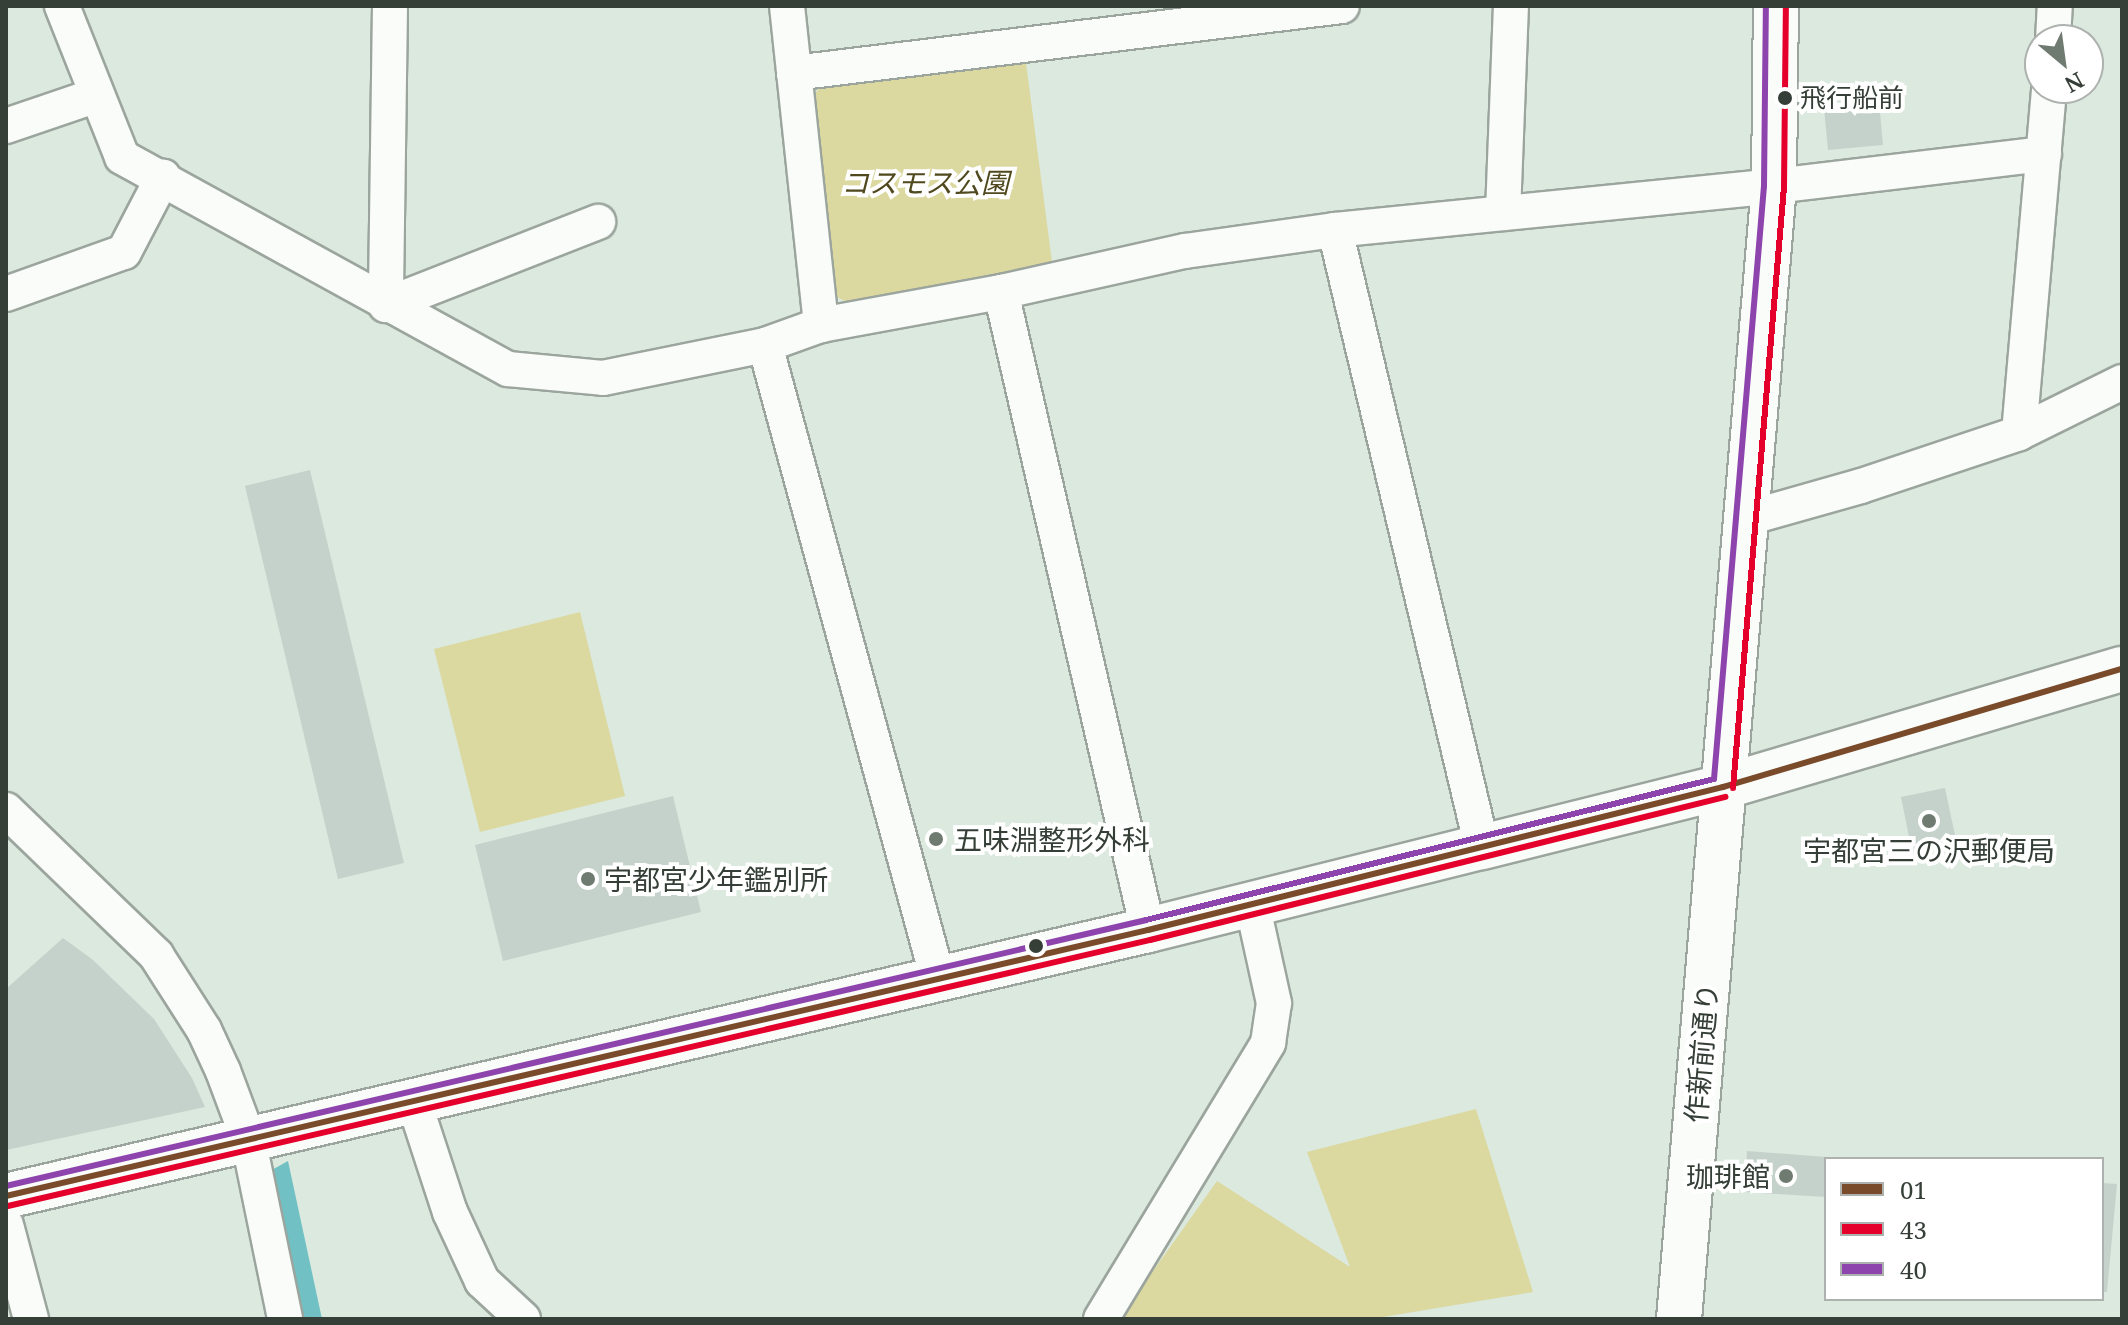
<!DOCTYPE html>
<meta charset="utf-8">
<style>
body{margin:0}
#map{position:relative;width:2128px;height:1325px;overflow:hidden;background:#dce9de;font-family:"Noto Serif","Noto Sans JP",serif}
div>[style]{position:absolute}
.green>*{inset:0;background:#dbd8a0}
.water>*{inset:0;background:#70c0c4}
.building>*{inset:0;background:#c5d1cb}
.roads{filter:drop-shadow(2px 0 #9ba59d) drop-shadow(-2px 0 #9ba59d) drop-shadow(0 2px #9ba59d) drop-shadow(0 -2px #9ba59d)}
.street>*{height:34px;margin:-17px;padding:0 17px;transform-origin:17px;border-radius:17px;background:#fafcfa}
.secondary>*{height:44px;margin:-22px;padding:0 22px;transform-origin:22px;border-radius:22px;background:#fafcfa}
.bus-1>*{height:6px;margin:-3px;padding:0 3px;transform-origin:3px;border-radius:3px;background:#7a4b2a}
.bus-2>*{height:6px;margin:-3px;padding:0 3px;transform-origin:3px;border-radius:3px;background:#e4002b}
.bus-3>*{height:6px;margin:-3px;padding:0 3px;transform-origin:3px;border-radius:3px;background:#8e44ad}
.dots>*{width:22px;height:22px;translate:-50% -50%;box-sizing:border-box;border:4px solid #fff;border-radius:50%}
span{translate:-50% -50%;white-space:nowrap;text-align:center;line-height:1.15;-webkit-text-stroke:8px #fff;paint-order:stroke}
.bus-label{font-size:26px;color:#353f37}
.left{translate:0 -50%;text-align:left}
.park-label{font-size:28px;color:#50491f;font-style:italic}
.poi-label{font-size:28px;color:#353f37}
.right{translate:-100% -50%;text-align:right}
.street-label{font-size:28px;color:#353f37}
.frame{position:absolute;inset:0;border:8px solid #353f37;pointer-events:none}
.legend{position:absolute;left:1824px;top:1157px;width:280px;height:144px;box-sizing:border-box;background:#fff;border:2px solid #aeb2af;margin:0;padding:10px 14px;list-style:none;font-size:24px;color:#353f37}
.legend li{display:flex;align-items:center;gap:16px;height:40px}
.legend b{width:40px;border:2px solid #aeb2af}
.north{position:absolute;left:2024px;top:24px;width:80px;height:80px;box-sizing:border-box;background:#fff;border:2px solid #aeb2af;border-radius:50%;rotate:151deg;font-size:22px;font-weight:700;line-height:32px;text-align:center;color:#353f37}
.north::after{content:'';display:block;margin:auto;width:28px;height:36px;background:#6f7a71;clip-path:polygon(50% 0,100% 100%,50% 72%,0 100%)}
</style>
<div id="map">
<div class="green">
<div style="clip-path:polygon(1026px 63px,1052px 262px,855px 306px,833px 295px,807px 104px,820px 87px)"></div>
<div style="clip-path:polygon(580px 612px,625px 796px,480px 832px,434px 649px)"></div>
<div style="clip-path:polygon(1476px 1109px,1533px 1292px,1371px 1319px,1119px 1319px,1217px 1181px,1350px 1267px,1307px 1152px)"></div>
</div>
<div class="water">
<div style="clip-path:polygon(288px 1161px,322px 1319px,301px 1319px,270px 1171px)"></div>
</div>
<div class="building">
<div style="clip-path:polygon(1879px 102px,1883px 145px,1828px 150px,1824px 108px)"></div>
<div style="clip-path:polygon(310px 470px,404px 863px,338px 879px,245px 486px)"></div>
<div style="clip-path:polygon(1945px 788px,1957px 845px,1912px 852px,1901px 797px)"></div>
<div style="clip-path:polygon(673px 796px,701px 912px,503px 961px,475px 845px)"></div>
<div style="clip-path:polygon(63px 938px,93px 960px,154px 1019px,192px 1078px,205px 1107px,6px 1150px,6px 989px)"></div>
<div style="clip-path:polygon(1747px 1151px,1826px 1157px,1826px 1197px,1745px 1192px)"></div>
<div style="clip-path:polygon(2102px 1183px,2117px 1184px,2107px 1292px,2102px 1292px)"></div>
</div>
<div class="roads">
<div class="street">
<div style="left:62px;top:6px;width:162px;rotate:68.3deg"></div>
<div style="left:122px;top:157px;width:440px;rotate:28.8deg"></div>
<div style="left:508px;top:369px;width:95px;rotate:5.4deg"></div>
<div style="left:603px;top:378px;width:165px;rotate:-11.5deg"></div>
<div style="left:765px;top:345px;width:59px;rotate:-19.7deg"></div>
<div style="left:821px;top:325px;width:183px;rotate:-10.4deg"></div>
<div style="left:1001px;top:292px;width:189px;rotate:-12.6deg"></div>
<div style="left:1185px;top:251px;width:151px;rotate:-8deg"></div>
<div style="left:1335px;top:230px;width:441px;rotate:-5.7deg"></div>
<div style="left:1774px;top:186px;width:272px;rotate:-6.8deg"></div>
<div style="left:390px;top:6px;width:299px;rotate:90.8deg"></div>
<div style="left:386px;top:305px;width:228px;rotate:-21.4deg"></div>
<div style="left:787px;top:6px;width:321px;rotate:83.9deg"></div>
<div style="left:2053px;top:40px;width:34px;rotate:-87deg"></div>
<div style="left:794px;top:73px;width:552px;rotate:-6.97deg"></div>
<div style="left:6px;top:126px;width:96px;rotate:-18.8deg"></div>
<div style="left:1503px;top:213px;width:207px;rotate:-87.8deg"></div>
<div style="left:1335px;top:230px;width:634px;rotate:76.6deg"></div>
<div style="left:1001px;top:292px;width:655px;rotate:77.03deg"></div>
<div style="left:6px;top:294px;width:125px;rotate:-19.6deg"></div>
<div style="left:124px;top:252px;width:85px;rotate:-62.5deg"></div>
<div style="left:765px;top:345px;width:657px;rotate:74.74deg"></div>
<div style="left:2019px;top:433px;width:346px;rotate:-85deg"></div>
<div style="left:1748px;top:518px;width:117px;rotate:-15.8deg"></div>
<div style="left:1861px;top:486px;width:167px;rotate:-18.5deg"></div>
<div style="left:2019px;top:433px;width:115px;rotate:-26.3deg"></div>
<div style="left:6px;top:810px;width:209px;rotate:44deg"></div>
<div style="left:156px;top:955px;width:89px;rotate:57.4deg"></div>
<div style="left:204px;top:1030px;width:45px;rotate:65.1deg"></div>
<div style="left:223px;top:1071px;width:72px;rotate:69.5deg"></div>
<div style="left:248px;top:1138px;width:185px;rotate:78.4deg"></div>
<div style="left:414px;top:1102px;width:116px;rotate:71.9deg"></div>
<div style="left:450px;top:1212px;width:76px;rotate:65.1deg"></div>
<div style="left:482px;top:1281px;width:56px;rotate:42.8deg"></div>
<div style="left:6px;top:1225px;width:97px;rotate:75.1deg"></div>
<div style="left:1101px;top:1319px;width:323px;rotate:-58.8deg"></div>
<div style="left:1268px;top:1043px;width:40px;rotate:-81.5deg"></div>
<div style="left:1274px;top:1003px;width:102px;rotate:-102.4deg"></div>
</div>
<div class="secondary">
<div style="left:6px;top:1196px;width:1173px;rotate:-13.11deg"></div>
<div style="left:1148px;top:930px;width:344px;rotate:-14deg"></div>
<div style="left:1482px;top:847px;width:248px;rotate:-14deg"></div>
<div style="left:1723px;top:787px;width:416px;rotate:-16.5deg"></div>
<div style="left:1679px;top:1319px;width:1137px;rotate:-85.21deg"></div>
<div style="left:1774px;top:186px;width:180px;rotate:-89.4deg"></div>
</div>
</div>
<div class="bus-1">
<div style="left:6px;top:1196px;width:1173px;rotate:-13.11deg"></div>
<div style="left:1148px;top:930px;width:593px;rotate:-13.97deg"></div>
<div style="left:1723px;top:787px;width:416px;rotate:-16.5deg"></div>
</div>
<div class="bus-2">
<div style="left:1733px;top:788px;width:603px;rotate:-85.15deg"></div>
<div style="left:1784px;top:187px;width:181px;rotate:-89.4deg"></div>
<div style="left:8px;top:1206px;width:1173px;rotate:-13.11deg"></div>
<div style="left:1150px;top:940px;width:593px;rotate:-13.97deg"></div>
</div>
<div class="bus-3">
<div style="left:6px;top:1186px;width:1171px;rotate:-13.13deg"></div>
<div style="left:1146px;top:920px;width:585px;rotate:-13.94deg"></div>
<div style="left:1714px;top:779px;width:595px;rotate:-85.18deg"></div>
<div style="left:1764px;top:186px;width:180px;rotate:-89.4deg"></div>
</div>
<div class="dots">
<div style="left:1785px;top:98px;background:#353f37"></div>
<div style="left:1929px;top:821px;background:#6f7a71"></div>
<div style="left:936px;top:839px;background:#6f7a71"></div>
<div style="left:588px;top:879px;background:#6f7a71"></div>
<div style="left:1036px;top:946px;background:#353f37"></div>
<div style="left:1786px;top:1176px;background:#6f7a71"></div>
</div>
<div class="bus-label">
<span class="left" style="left:1800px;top:98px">飛行船前</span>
</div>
<div class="park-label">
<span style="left:925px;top:182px">コスモス公園</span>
</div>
<div class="poi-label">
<span class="left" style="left:954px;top:839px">五味淵整形外科</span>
<span style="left:1929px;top:850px">宇都宮三の沢郵便局</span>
<span class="left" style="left:604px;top:879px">宇都宮少年鑑別所</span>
<span class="right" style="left:1770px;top:1176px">珈琲館</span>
</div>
<div class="street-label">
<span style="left:1701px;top:1053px;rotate:-85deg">作新前通り</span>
</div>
<div class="frame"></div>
<ul class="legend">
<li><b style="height:10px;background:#7a4b2a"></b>01</li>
<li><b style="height:10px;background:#e4002b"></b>43</li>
<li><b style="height:10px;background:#8e44ad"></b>40</li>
</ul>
<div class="north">N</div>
</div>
